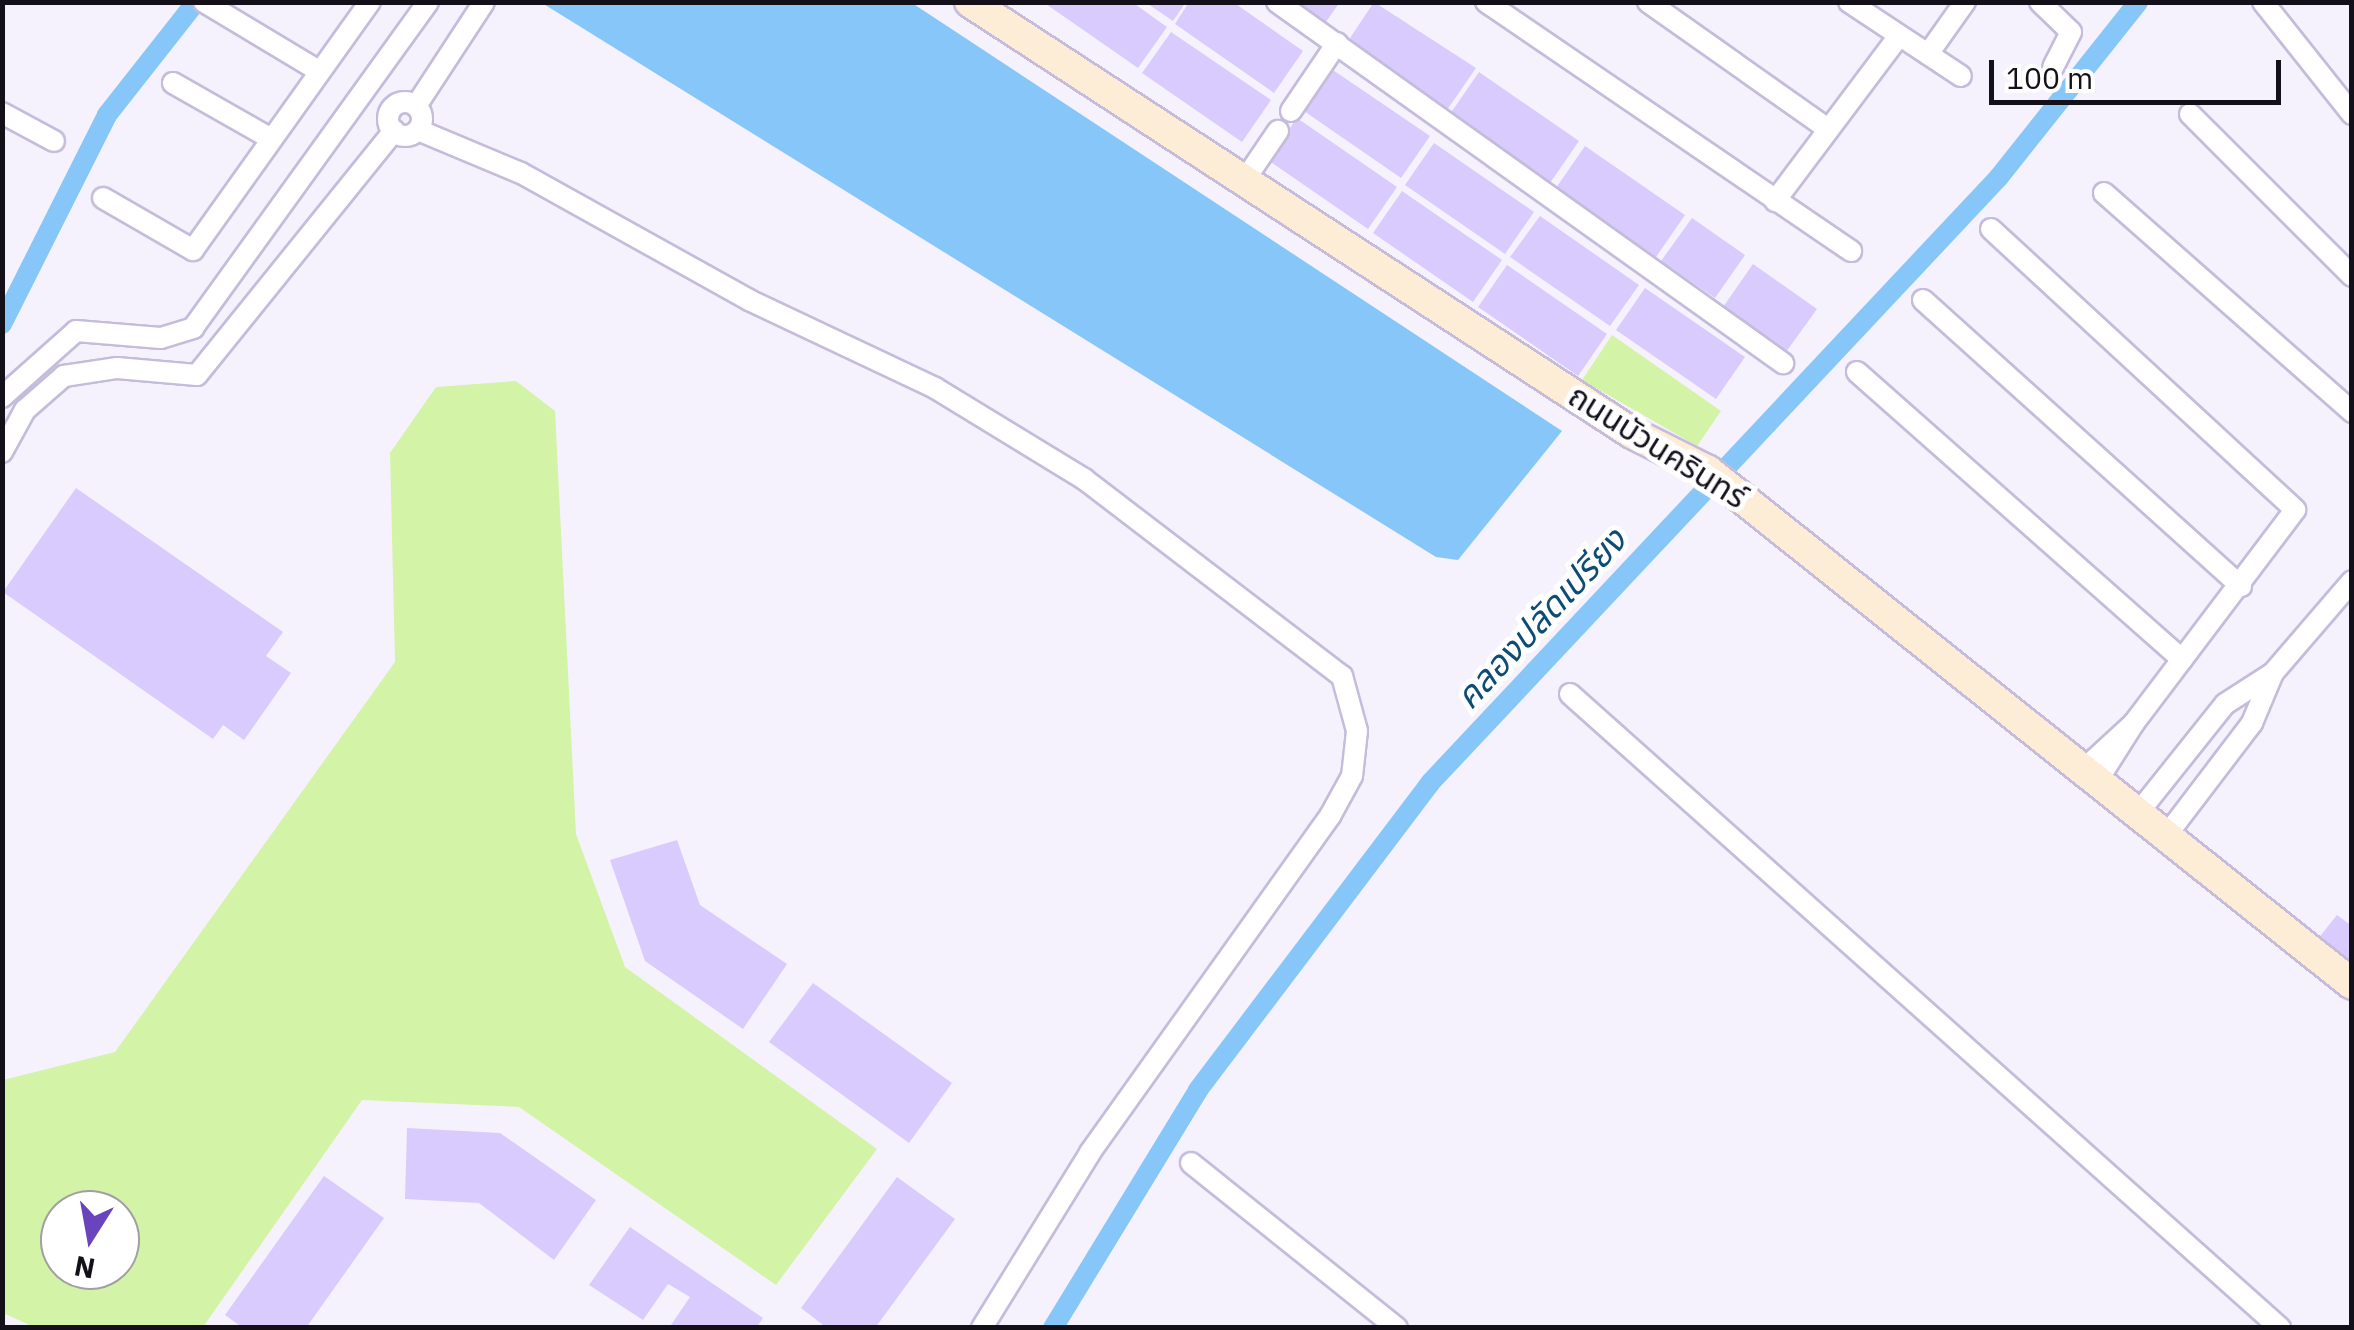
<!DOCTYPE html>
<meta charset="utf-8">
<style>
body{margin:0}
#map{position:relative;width:2354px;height:1330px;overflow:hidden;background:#f5f2fe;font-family:"IBM Plex Sans","Noto Sans Thai",sans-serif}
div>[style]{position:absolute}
.green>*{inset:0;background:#d3f3a6}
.water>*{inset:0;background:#87c6f8}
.canal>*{height:20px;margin:-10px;padding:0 10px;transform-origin:10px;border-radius:10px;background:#87c6f8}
.building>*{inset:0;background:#d9cbfe}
.roads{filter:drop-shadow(2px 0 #c4bcda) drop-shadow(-2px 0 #c4bcda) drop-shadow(0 2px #c4bcda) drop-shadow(0 -2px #c4bcda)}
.street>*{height:20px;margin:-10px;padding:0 10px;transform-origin:10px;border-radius:10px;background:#fff}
.street>.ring{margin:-10px;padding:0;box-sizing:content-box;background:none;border:20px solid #fff;border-radius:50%}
.secondary>*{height:30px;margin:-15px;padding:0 15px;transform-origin:15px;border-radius:15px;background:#fdedd6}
span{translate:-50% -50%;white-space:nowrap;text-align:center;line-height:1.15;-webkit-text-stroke:10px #fff;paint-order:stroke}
.street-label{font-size:32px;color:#13101a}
.water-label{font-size:35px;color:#0d4d75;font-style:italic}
.frame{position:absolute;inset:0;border:5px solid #13101a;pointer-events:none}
.north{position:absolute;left:40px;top:1190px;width:100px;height:100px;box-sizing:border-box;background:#fff;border:2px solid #a19fa3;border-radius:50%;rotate:191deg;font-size:28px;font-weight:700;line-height:40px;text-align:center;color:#13101a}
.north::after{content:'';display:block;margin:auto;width:35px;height:45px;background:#6944bd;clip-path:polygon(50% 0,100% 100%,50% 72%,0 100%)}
.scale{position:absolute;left:1989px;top:60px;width:292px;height:45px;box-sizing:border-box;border:5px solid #13101a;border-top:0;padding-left:12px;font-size:30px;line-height:35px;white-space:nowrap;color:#13101a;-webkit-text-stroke:8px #fff;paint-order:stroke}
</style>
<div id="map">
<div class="green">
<div style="clip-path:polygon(1612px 335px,1721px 411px,1697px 446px,1582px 380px)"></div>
<div style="clip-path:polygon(evenodd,516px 381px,555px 411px,576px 834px,625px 967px,877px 1149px,776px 1285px,519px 1107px,362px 1100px,203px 1327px,34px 1327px,3px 1313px,3px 1080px,115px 1052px,395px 662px,390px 453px,436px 387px,516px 381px,60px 1210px,120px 1210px,120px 1270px,60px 1270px,60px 1210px)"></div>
</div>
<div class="water">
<div style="clip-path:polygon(542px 3px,912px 3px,1562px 431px,1458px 560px,1436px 557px)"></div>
</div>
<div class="canal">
<div style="left:2px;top:324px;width:234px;rotate:-63.3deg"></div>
<div style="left:107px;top:115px;width:144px;rotate:-51.8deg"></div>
<div style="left:1053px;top:1328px;width:279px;rotate:-58.6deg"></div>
<div style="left:1198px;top:1090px;width:385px;rotate:-52.9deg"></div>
<div style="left:1430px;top:783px;width:831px;rotate:-46.8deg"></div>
<div style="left:1999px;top:177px;width:223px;rotate:-51.5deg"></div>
</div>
<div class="building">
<div style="clip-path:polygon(1043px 2px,1132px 2px,1167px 27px,1138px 68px)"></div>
<div style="clip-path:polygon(1145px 2px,1186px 2px,1173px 21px)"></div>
<div style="clip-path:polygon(1189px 2px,1233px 2px,1303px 51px,1274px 93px,1175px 24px)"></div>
<div style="clip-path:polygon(1289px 2px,1340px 2px,1323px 26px)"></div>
<div style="clip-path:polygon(1374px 2px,1476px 68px,1447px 110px,1348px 41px)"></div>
<div style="clip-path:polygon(1171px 32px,1271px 100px,1242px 142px,1142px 73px)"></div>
<div style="clip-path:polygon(1330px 68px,1430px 136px,1401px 178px,1301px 109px)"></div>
<div style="clip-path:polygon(1479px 72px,1579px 141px,1550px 183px,1450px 114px)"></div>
<div style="clip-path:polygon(1297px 118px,1397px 187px,1368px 229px,1268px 160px)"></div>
<div style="clip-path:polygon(1434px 143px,1534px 212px,1505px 254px,1405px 185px)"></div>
<div style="clip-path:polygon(1585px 146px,1685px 215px,1656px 257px,1556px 188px)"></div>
<div style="clip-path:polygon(1402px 191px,1502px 260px,1473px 302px,1373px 233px)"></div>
<div style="clip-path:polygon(1540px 216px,1639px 285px,1610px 326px,1510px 257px)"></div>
<div style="clip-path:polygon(1692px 218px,1745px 255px,1715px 298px,1661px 261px)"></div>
<div style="clip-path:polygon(1753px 264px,1817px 309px,1786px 352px,1723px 307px)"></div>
<div style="clip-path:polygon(1507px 265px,1607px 334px,1578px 376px,1478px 307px)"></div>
<div style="clip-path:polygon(1645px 288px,1745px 357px,1716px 399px,1616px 330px)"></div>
<div style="clip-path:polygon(76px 488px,283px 632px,266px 656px,291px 673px,244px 740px,223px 725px,213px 739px,3px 592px)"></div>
<div style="clip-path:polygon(677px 840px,700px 905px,787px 964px,743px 1029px,645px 961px,610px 860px)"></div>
<div style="clip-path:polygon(2337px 915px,2352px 926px,2352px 975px,2313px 945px)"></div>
<div style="clip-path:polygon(813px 983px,952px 1083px,909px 1143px,769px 1042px)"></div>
<div style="clip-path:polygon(407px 1128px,500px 1133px,596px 1200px,554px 1260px,479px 1203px,405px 1199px)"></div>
<div style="clip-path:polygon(324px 1176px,384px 1218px,306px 1328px,243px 1328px,225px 1315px)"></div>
<div style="clip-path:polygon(897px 1177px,955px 1219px,875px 1328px,827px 1328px,801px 1308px)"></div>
<div style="clip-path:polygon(630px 1227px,763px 1318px,756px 1328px,669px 1328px,690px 1297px,668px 1284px,643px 1320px,589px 1285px)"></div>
</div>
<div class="roads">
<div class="street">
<div style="left:204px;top:2px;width:134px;rotate:31deg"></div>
<div style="left:1277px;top:2px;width:622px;rotate:35.51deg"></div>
<div style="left:1486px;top:2px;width:442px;rotate:34.3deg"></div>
<div style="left:1648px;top:2px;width:220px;rotate:35.2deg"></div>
<div style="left:1849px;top:2px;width:134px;rotate:33.5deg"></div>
<div style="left:2040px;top:2px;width:43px;rotate:44.1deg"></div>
<div style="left:2071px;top:32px;width:39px;rotate:117deg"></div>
<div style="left:2263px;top:2px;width:143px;rotate:51.5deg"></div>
<div style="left:1928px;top:54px;width:64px;rotate:-54.6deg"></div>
<div style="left:173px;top:83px;width:112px;rotate:29.6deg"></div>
<div class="ring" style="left:388px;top:102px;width:14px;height:14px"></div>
<div style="left:416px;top:106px;width:124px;rotate:-56.8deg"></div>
<div style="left:1291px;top:111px;width:82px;rotate:-55.9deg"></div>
<div style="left:2px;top:113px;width:59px;rotate:28.3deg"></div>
<div style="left:2190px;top:114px;width:229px;rotate:45deg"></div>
<div style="left:418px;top:130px;width:112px;rotate:22.7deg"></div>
<div style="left:521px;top:173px;width:261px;rotate:29.1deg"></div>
<div style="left:749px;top:300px;width:206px;rotate:25.3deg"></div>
<div style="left:935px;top:388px;width:175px;rotate:31.4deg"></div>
<div style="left:1084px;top:479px;width:325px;rotate:37.4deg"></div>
<div style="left:1342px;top:676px;width:57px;rotate:74.7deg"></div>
<div style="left:1357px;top:731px;width:45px;rotate:96.3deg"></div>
<div style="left:1352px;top:776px;width:46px;rotate:118.8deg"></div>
<div style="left:1330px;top:816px;width:414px;rotate:125.5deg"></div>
<div style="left:1090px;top:1153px;width:206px;rotate:121.7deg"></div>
<div style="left:1246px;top:178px;width:57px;rotate:-55.8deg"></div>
<div style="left:2104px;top:193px;width:331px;rotate:41.4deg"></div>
<div style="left:103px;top:198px;width:104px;rotate:30deg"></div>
<div style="left:193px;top:250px;width:305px;rotate:-54.5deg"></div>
<div style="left:1775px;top:201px;width:206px;rotate:-53.1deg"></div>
<div style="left:1991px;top:229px;width:414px;rotate:42.7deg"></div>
<div style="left:2295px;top:510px;width:267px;rotate:127.1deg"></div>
<div style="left:2134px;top:723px;width:71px;rotate:137.3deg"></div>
<div style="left:1923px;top:300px;width:428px;rotate:42deg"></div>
<div style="left:1857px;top:372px;width:434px;rotate:41.5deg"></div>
<div style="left:2px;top:397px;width:99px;rotate:-41.7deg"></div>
<div style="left:76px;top:331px;width:85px;rotate:4.7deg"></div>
<div style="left:161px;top:338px;width:34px;rotate:-17deg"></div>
<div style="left:193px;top:328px;width:402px;rotate:-54.2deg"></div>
<div style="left:2px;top:452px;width:48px;rotate:-61.3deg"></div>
<div style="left:25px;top:410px;width:52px;rotate:-41.1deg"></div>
<div style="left:64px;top:376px;width:54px;rotate:-8.6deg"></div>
<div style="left:117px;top:368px;width:80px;rotate:5deg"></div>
<div style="left:197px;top:375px;width:314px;rotate:-51.1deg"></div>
<div style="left:1570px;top:694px;width:952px;rotate:41.76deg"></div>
<div style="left:2096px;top:783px;width:71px;rotate:-57.7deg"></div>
<div style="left:2138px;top:813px;width:139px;rotate:-51.4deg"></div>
<div style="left:2225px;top:704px;width:57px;rotate:-32.9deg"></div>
<div style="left:2273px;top:673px;width:121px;rotate:-49.3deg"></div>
<div style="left:2166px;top:836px;width:142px;rotate:-52.7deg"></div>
<div style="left:2252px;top:723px;width:54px;rotate:-67.2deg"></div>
<div style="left:1191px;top:1163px;width:264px;rotate:38.7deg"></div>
</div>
<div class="secondary">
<div style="left:970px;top:2px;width:790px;rotate:33.07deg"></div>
<div style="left:1632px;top:433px;width:85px;rotate:26.6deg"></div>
<div style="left:1708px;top:471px;width:823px;rotate:38.54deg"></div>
</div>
</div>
<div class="street-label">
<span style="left:1658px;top:446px;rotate:32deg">ถนนบัวนครินทร์</span>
</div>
<div class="water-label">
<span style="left:1540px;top:618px;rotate:-47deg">คลองปลัดเปรียง</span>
</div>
<div class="frame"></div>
<div class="north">N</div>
<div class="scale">100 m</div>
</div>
